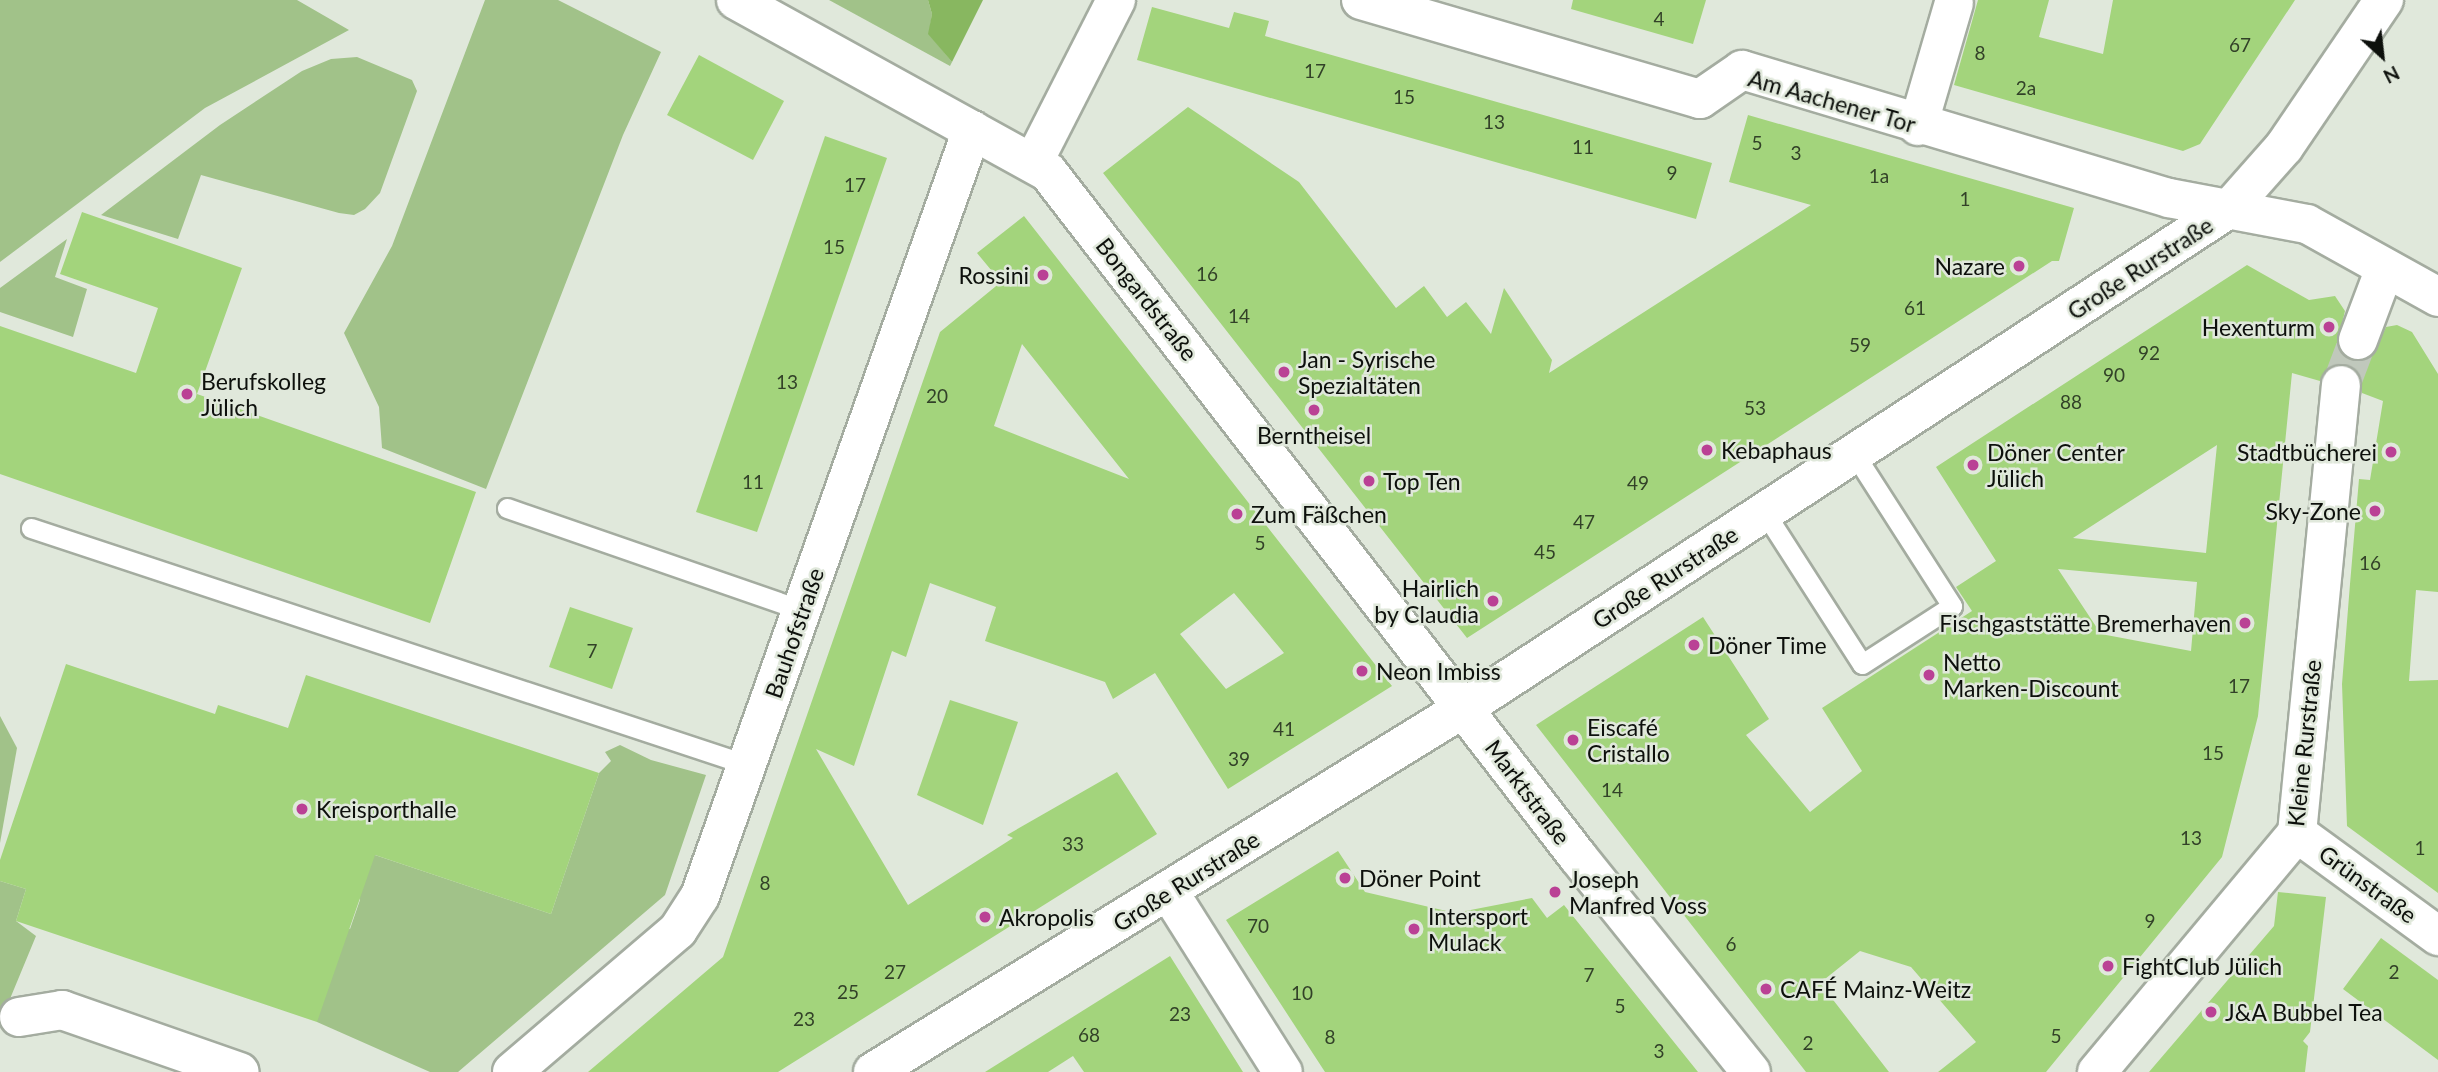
<!DOCTYPE html>
<meta charset="utf-8">
<style>
body{margin:0}
#map{position:relative;width:2438px;height:1072px;overflow:hidden;background:#e0e8db;font-family:Lato,sans-serif}
div>[style]{position:absolute}
.green>*{inset:0;background:#a1c289}
.forest>*{inset:0;background:#88b760}
.building>*{inset:0;background:#a3d47c}
.minor-tunnel>*{height:38px;margin-top:-19px;transform-origin:0;background:repeating-linear-gradient(90deg,#c0c8bc 0 38px,transparent 0 57px)}
.roads{filter:drop-shadow(2px 0 #a4aca0) drop-shadow(-2px 0 #a4aca0) drop-shadow(0 2px #a4aca0) drop-shadow(0 -2px #a4aca0)}
.service>*{height:19px;margin:-9.5px;padding:0 9.5px;transform-origin:9.5px;border-radius:9.5px;background:#fff}
.minor>*{height:38px;margin:-19px;padding:0 19px;transform-origin:19px;border-radius:19px;background:#fff}
.secondary>*{height:38px;margin:-19px;padding:0 19px;transform-origin:19px;border-radius:19px;background:#fff}
.dots>*{width:19px;height:19px;translate:-50% -50%;box-sizing:border-box;border:4px solid #e0e8db;border-radius:50%}
span{translate:-50% -50%;white-space:nowrap;text-align:center;line-height:1.15;-webkit-text-stroke:5px #e0e8db;paint-order:stroke}
.number-label{font-size:19px;color:#324128}
.number-label span{-webkit-text-stroke-width:0}
.street-label{font-size:23px;color:#0d100c}
.poi-label{font-size:23px;color:#0d100c}
.right{translate:-100% -50%;text-align:right}
.left{translate:0 -50%;text-align:left}
.north{position:absolute;left:2347px;top:21px;width:70px;height:70px;-webkit-text-stroke:5px #e0e8db;paint-order:stroke;rotate:153deg;font-size:19px;font-weight:700;line-height:28px;text-align:center;color:#0d100c}
.north::after{content:'';display:block;margin:auto;width:24px;height:32px;background:#0d100c;clip-path:polygon(50% 0,100% 100%,50% 72%,0 100%)}
</style>
<div id="map">
<div class="green">
<div style="clip-path:polygon(0 0,297px 0,349px 30px,205px 108px,0 262px)"></div>
<div style="clip-path:polygon(485px 0,558px 0,661px 52px,623px 135px,486px 489px,382px 448px,379px 407px,344px 333px,392px 246px)"></div>
<div style="clip-path:polygon(829px 0,928px 0,932px 14px,929px 34px,952px 62px,950px 66px)"></div>
<div style="clip-path:polygon(357px 57px,412px 80px,417px 91px,380px 193px,365px 209px,354px 215px,339px 213px,201px 175px,178px 239px,101px 215px,220px 125px,302px 71px,331px 59px)"></div>
<div style="clip-path:polygon(67px 239px,55px 277px,87px 289px,73px 337px,0 312px,0 288px)"></div>
<div style="clip-path:polygon(0 716px,17px 748px,0 843px)"></div>
<div style="clip-path:polygon(620px 745px,651px 760px,706px 775px,665px 895px,458px 1072px,430px 1072px,317px 1022px,317px 918px,350px 929px,360px 900px,342px 844px,551px 914px,599px 773px,611px 761px,605px 752px)"></div>
<div style="clip-path:polygon(0 881px,26px 889px,16px 921px,36px 936px,0 1023px)"></div>
</div>
<div class="forest">
<div style="clip-path:polygon(928px 0,983px 0,952px 62px,928px 34px,932px 14px)"></div>
</div>
<div class="building">
<div style="clip-path:polygon(1573px 0,1706px 0,1693px 44px,1571px 9px)"></div>
<div style="clip-path:polygon(1978px 0,2049px 0,2039px 37px,2103px 54px,2113px 0,2295px 0,2200px 144px,2183px 151px,1954px 85px)"></div>
<div style="clip-path:polygon(1152px 7px,1229px 28px,1234px 12px,1269px 21px,1265px 36px,1712px 163px,1696px 219px,1137px 60px)"></div>
<div style="clip-path:polygon(699px 55px,784px 101px,753px 160px,667px 115px)"></div>
<div style="clip-path:polygon(1188px 107px,1299px 182px,1396px 308px,1424px 286px,1447px 317px,1466px 302px,1491px 334px,1504px 288px,1552px 360px,1549px 373px,1811px 205px,1729px 182px,1748px 115px,2074px 208px,2059px 261px,2052px 261px,1467px 638px,1103px 173px)"></div>
<div style="clip-path:polygon(825px 136px,887px 158px,757px 532px,696px 512px)"></div>
<div style="clip-path:polygon(82px 212px,242px 268px,197px 394px,476px 492px,430px 623px,0 474px,0 326px,136px 373px,158px 308px,60px 274px)"></div>
<div style="clip-path:polygon(evenodd,1024px 216px,1392px 686px,1228px 789px,1155px 673px,1113px 699px,1105px 682px,985px 641px,996px 607px,930px 583px,906px 657px,892px 651px,854px 766px,816px 749px,908px 905px,1013px 838px,1007px 835px,1117px 772px,1157px 834px,778px 1072px,588px 1072px,723px 957px,940px 332px,1001px 282px,977px 253px,1024px 216px,1022px 344px,1129px 479px,994px 426px,1022px 344px,1024px 216px,1234px 593px,1284px 653px,1226px 689px,1180px 634px,1234px 593px)"></div>
<div style="clip-path:polygon(evenodd,2247px 265px,2309px 300px,2335px 296px,2345px 311px,2337px 344px,2350px 360px,2371px 357px,2386px 327px,2397px 325px,2412px 332px,2438px 374px,2438px 592px,2416px 590px,2409px 681px,2438px 680px,2438px 893px,2347px 826px,2342px 684px,2350px 584px,2359px 479px,2370px 480px,2383px 401px,2362px 393px,2361px 375px,2344px 363px,2331px 365px,2320px 381px,2292px 373px,2258px 716px,2222px 857px,2046px 1072px,1938px 1072px,1976px 1042px,1911px 967px,1860px 951px,1820px 983px,1889px 1072px,1806px 1072px,1536px 725px,1703px 617px,1769px 719px,1746px 735px,1810px 812px,1862px 771px,1822px 708px,1972px 611px,1956px 587px,1996px 561px,1936px 467px,2247px 265px,2217px 445px,2206px 553px,2073px 538px,2217px 445px,2247px 265px,2058px 569px,2197px 582px,2191px 651px,2101px 634px,2058px 569px)"></div>
<div style="clip-path:polygon(570px 607px,633px 628px,612px 689px,549px 667px)"></div>
<div style="clip-path:polygon(66px 664px,215px 714px,218px 705px,288px 728px,306px 675px,599px 773px,551px 914px,375px 855px,317px 1022px,16px 921px,26px 889px,0 881px,0 860px)"></div>
<div style="clip-path:polygon(950px 700px,1018px 722px,983px 825px,917px 795px)"></div>
<div style="clip-path:polygon(1338px 851px,1365px 892px,1455px 913px,1532px 898px,1547px 918px,1564px 905px,1698px 1072px,1325px 1072px,1226px 920px)"></div>
<div style="clip-path:polygon(2278px 892px,2326px 897px,2310px 1032px,2303px 1041px,2308px 1046px,2305px 1072px,2149px 1072px,2274px 926px)"></div>
<div style="clip-path:polygon(2381px 938px,2438px 980px,2438px 1060px,2343px 989px)"></div>
<div style="clip-path:polygon(1170px 956px,1243px 1072px,1084px 1072px,1073px 1056px,1048px 1072px,985px 1072px)"></div>
</div>
<div class="minor-tunnel">
<div style="left:2341px;top:385px;width:48px;rotate:-69.3deg"></div>
</div>
<div class="roads">
<div class="service">
<div style="left:507px;top:508px;width:312px;rotate:19.1deg"></div>
<div style="left:1765px;top:513px;width:179px;rotate:57.3deg"></div>
<div style="left:1862px;top:664px;width:107px;rotate:-32.8deg"></div>
<div style="left:1952px;top:606px;width:179px;rotate:-122.7deg"></div>
<div style="left:31px;top:528px;width:755px;rotate:18.29deg"></div>
</div>
<div class="minor">
<div style="left:736px;top:0;width:356px;rotate:28.9deg"></div>
<div style="left:1048px;top:172px;width:866px;rotate:52.27deg"></div>
<div style="left:1578px;top:857px;width:276px;rotate:51.2deg"></div>
<div style="left:1361px;top:0;width:353px;rotate:16.3deg"></div>
<div style="left:1700px;top:99px;width:51px;rotate:-34.6deg"></div>
<div style="left:1742px;top:70px;width:446px;rotate:16.7deg"></div>
<div style="left:2169px;top:198px;width:140px;rotate:10.7deg"></div>
<div style="left:2307px;top:224px;width:150px;rotate:29.1deg"></div>
<div style="left:1918px;top:126px;width:128px;rotate:-73.7deg"></div>
<div style="left:1033px;top:163px;width:183px;rotate:-63deg"></div>
<div style="left:2358px;top:340px;width:77px;rotate:-69.4deg"></div>
<div style="left:2297px;top:833px;width:175px;rotate:36.1deg"></div>
<div style="left:1169px;top:892px;width:213px;rotate:57.7deg"></div>
<div style="left:19px;top:1017px;width:44px;rotate:-9.2deg"></div>
<div style="left:62px;top:1010px;width:188px;rotate:19.2deg"></div>
<div style="left:512px;top:1072px;width:218px;rotate:-40.5deg"></div>
<div style="left:678px;top:930px;width:40px;rotate:-57.1deg"></div>
<div style="left:700px;top:896px;width:813px;rotate:-70.45deg"></div>
<div style="left:2097px;top:1072px;width:312px;rotate:-50.1deg"></div>
<div style="left:2297px;top:833px;width:450px;rotate:-84.4deg"></div>
</div>
<div class="secondary">
<div style="left:873px;top:1072px;width:694px;rotate:-31.63deg"></div>
<div style="left:1464px;top:708px;width:915px;rotate:-33.13deg"></div>
<div style="left:2230px;top:208px;width:81px;rotate:-48.5deg"></div>
<div style="left:2284px;top:147px;width:178px;rotate:-55.8deg"></div>
</div>
</div>
<div class="dots">
<div style="left:2019px;top:266px;background:#ba4195"></div>
<div style="left:1043px;top:275px;background:#ba4195"></div>
<div style="left:2329px;top:327px;background:#ba4195"></div>
<div style="left:1284px;top:372px;background:#ba4195"></div>
<div style="left:187px;top:394px;background:#ba4195"></div>
<div style="left:1314px;top:410px;background:#ba4195"></div>
<div style="left:1707px;top:450px;background:#ba4195"></div>
<div style="left:2391px;top:452px;background:#ba4195"></div>
<div style="left:1973px;top:465px;background:#ba4195"></div>
<div style="left:1369px;top:481px;background:#ba4195"></div>
<div style="left:2375px;top:511px;background:#ba4195"></div>
<div style="left:1237px;top:514px;background:#ba4195"></div>
<div style="left:1493px;top:601px;background:#ba4195"></div>
<div style="left:2245px;top:623px;background:#ba4195"></div>
<div style="left:1694px;top:645px;background:#ba4195"></div>
<div style="left:1362px;top:671px;background:#ba4195"></div>
<div style="left:1929px;top:675px;background:#ba4195"></div>
<div style="left:1573px;top:740px;background:#ba4195"></div>
<div style="left:302px;top:809px;background:#ba4195"></div>
<div style="left:1345px;top:878px;background:#ba4195"></div>
<div style="left:1555px;top:892px;background:#ba4195"></div>
<div style="left:985px;top:917px;background:#ba4195"></div>
<div style="left:1414px;top:929px;background:#ba4195"></div>
<div style="left:2108px;top:966px;background:#ba4195"></div>
<div style="left:1766px;top:989px;background:#ba4195"></div>
<div style="left:2211px;top:1012px;background:#ba4195"></div>
</div>
<div class="number-label">
<span style="left:1659px;top:19px">4</span>
<span style="left:2240px;top:45px">67</span>
<span style="left:1980px;top:53px">8</span>
<span style="left:1315px;top:71px">17</span>
<span style="left:2026px;top:88px">2a</span>
<span style="left:1404px;top:97px">15</span>
<span style="left:1494px;top:122px">13</span>
<span style="left:1757px;top:143px">5</span>
<span style="left:1583px;top:147px">11</span>
<span style="left:1796px;top:153px">3</span>
<span style="left:1672px;top:173px">9</span>
<span style="left:1879px;top:176px">1a</span>
<span style="left:855px;top:185px">17</span>
<span style="left:1965px;top:199px">1</span>
<span style="left:834px;top:247px">15</span>
<span style="left:1207px;top:274px">16</span>
<span style="left:1915px;top:308px">61</span>
<span style="left:1239px;top:316px">14</span>
<span style="left:1860px;top:345px">59</span>
<span style="left:2149px;top:353px">92</span>
<span style="left:2114px;top:375px">90</span>
<span style="left:787px;top:382px">13</span>
<span style="left:937px;top:396px">20</span>
<span style="left:2071px;top:402px">88</span>
<span style="left:1755px;top:408px">53</span>
<span style="left:753px;top:482px">11</span>
<span style="left:1638px;top:483px">49</span>
<span style="left:1584px;top:522px">47</span>
<span style="left:1260px;top:543px">5</span>
<span style="left:1545px;top:552px">45</span>
<span style="left:2370px;top:563px">16</span>
<span style="left:592px;top:651px">7</span>
<span style="left:2239px;top:686px">17</span>
<span style="left:1284px;top:729px">41</span>
<span style="left:2213px;top:753px">15</span>
<span style="left:1239px;top:759px">39</span>
<span style="left:1612px;top:790px">14</span>
<span style="left:2191px;top:838px">13</span>
<span style="left:1073px;top:844px">33</span>
<span style="left:2420px;top:848px">1</span>
<span style="left:765px;top:883px">8</span>
<span style="left:2150px;top:921px">9</span>
<span style="left:1258px;top:926px">70</span>
<span style="left:1731px;top:944px">6</span>
<span style="left:895px;top:972px">27</span>
<span style="left:2394px;top:972px">2</span>
<span style="left:1589px;top:975px">7</span>
<span style="left:848px;top:992px">25</span>
<span style="left:1302px;top:993px">10</span>
<span style="left:1620px;top:1006px">5</span>
<span style="left:1180px;top:1014px">23</span>
<span style="left:804px;top:1019px">23</span>
<span style="left:1089px;top:1035px">68</span>
<span style="left:2056px;top:1036px">5</span>
<span style="left:1330px;top:1037px">8</span>
<span style="left:1808px;top:1043px">2</span>
<span style="left:1659px;top:1051px">3</span>
</div>
<div class="street-label">
<span style="left:1832px;top:101px;rotate:16deg">Am Aachener Tor</span>
<span style="left:2140px;top:268px;rotate:-33deg">Große Rurstraße</span>
<span style="left:1147px;top:299px;rotate:52deg">Bongardstraße</span>
<span style="left:1665px;top:577px;rotate:-33deg">Große Rurstraße</span>
<span style="left:794px;top:633px;rotate:-71deg">Bauhofstraße</span>
<span style="left:2304px;top:743px;rotate:-84deg">Kleine Rurstraße</span>
<span style="left:1528px;top:792px;rotate:53deg">Marktstraße</span>
<span style="left:1186px;top:881px;rotate:-32deg">Große Rurstraße</span>
<span style="left:2368px;top:884px;rotate:36deg">Grünstraße</span>
</div>
<div class="poi-label">
<span class="right" style="left:2005px;top:266px">Nazare</span>
<span class="right" style="left:1029px;top:275px">Rossini</span>
<span class="right" style="left:2315px;top:327px">Hexenturm</span>
<span class="left" style="left:1298px;top:372px">Jan - Syrische<br>Spezialtäten</span>
<span class="left" style="left:201px;top:394px">Berufskolleg<br>Jülich</span>
<span style="left:1314px;top:435px">Berntheisel</span>
<span class="left" style="left:1721px;top:450px">Kebaphaus</span>
<span class="left" style="left:1987px;top:465px">Döner Center<br>Jülich</span>
<span class="right" style="left:2377px;top:452px">Stadtbücherei</span>
<span class="left" style="left:1383px;top:481px">Top Ten</span>
<span class="right" style="left:2361px;top:511px">Sky-Zone</span>
<span class="left" style="left:1251px;top:514px">Zum Fäßchen</span>
<span class="right" style="left:1479px;top:601px">Hairlich<br>by Claudia</span>
<span class="right" style="left:2231px;top:623px">Fischgaststätte Bremerhaven</span>
<span class="left" style="left:1708px;top:645px">Döner Time</span>
<span class="left" style="left:1943px;top:675px">Netto<br>Marken-Discount</span>
<span class="left" style="left:1376px;top:671px">Neon Imbiss</span>
<span class="left" style="left:1587px;top:740px">Eiscafé<br>Cristallo</span>
<span class="left" style="left:316px;top:809px">Kreisporthalle</span>
<span class="left" style="left:1359px;top:878px">Döner Point</span>
<span class="left" style="left:1569px;top:892px">Joseph<br>Manfred Voss</span>
<span class="left" style="left:1428px;top:929px">Intersport<br>Mulack</span>
<span class="left" style="left:999px;top:917px">Akropolis</span>
<span class="left" style="left:2122px;top:966px">FightClub Jülich</span>
<span class="left" style="left:1780px;top:989px">CAFÉ Mainz-Weitz</span>
<span class="left" style="left:2225px;top:1012px">J&amp;A Bubbel Tea</span>
</div>
<div class="north">N</div>
</div>
